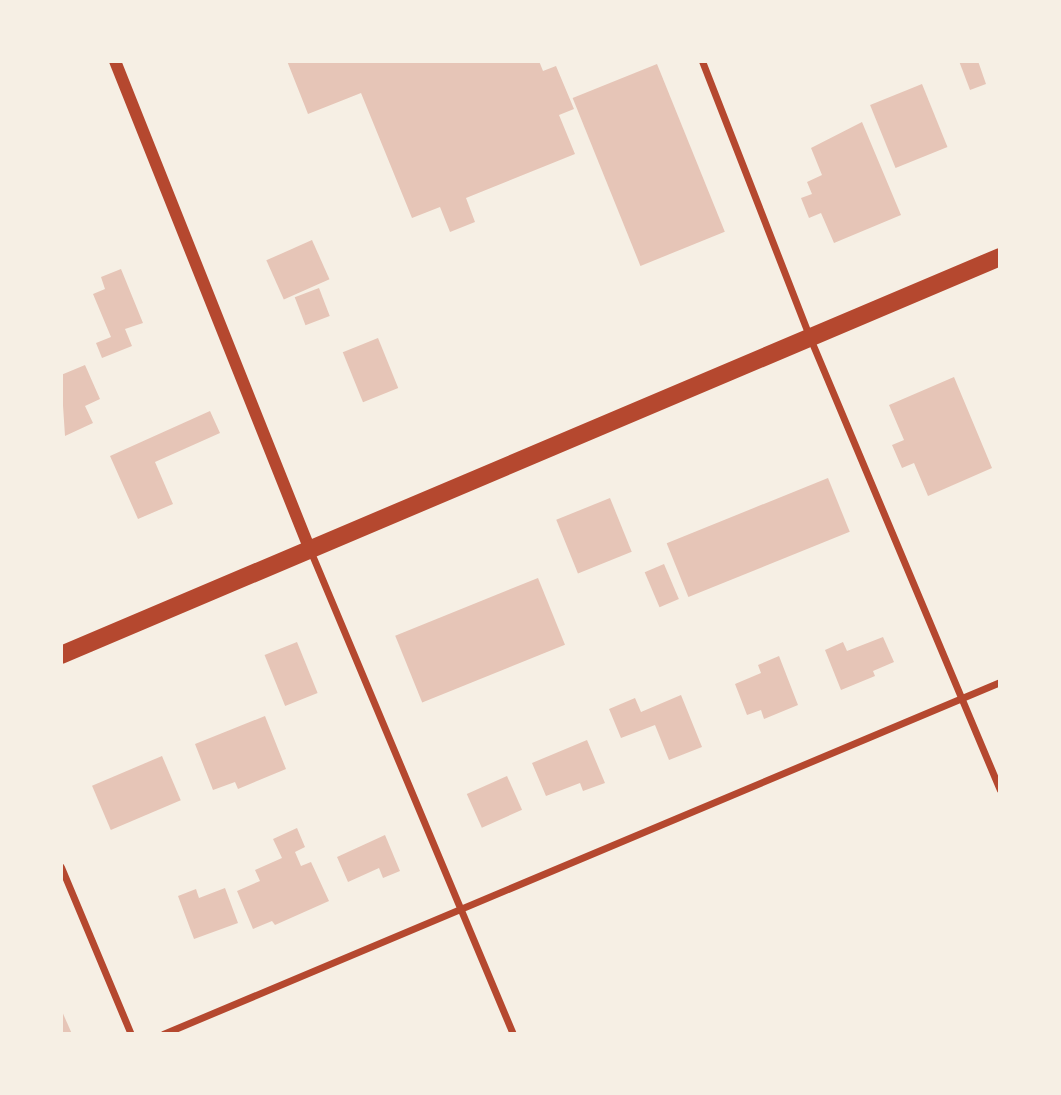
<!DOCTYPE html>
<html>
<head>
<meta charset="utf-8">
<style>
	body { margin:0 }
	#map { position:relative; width:1061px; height:1095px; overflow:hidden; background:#f6efe4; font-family:Helvetica,sans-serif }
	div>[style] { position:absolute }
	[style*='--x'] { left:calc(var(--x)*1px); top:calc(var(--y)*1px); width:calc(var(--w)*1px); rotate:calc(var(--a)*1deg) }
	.building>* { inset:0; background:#e6c5b7; transform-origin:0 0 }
	.minor>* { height:7px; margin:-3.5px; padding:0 3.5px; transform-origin:3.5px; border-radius:3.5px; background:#b5482f }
	.tertiary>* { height:12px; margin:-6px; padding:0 6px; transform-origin:6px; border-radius:6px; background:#b5482f }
	.primary>* { height:18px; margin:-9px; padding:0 9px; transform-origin:9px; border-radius:9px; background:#b5482f }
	span { translate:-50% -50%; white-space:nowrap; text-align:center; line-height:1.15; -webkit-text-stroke:5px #f6efe4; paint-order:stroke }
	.frame { position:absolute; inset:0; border:63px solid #f6efe4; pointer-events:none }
</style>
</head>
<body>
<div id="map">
	<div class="building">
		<div style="clip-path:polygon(287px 61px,539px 61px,543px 71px,556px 66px,574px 109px,559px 115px,575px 154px,466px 198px,475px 222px,450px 232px,440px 207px,412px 218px,361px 93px,308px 114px)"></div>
		<div style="clip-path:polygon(959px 61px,978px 61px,986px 84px,970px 90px)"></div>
		<div style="left:657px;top:64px;width:181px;height:91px;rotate:68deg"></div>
		<div style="left:922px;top:84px;width:68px;height:56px;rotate:68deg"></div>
		<div style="clip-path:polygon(862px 122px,901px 215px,834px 243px,821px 213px,809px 218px,801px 198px,812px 194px,807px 182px,822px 175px,811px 148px)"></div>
		<div style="left:312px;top:240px;width:43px;height:50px;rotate:66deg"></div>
		<div style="clip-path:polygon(121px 269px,143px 323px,125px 329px,132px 346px,102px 358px,96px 343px,111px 337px,93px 294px,105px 289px,101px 277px)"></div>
		<div style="left:319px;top:288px;width:30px;height:26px;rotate:69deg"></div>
		<div style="left:378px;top:338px;width:54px;height:38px;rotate:68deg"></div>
		<div style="clip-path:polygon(85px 365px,100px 399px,85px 406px,93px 423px,65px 436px,61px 375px)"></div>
		<div style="clip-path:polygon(954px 377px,992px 468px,928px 496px,914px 463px,902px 468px,892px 445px,904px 440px,889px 405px)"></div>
		<div style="clip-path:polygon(210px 411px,220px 433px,155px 462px,173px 504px,138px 519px,110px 456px)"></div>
		<div style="left:828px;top:478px;width:58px;height:174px;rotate:68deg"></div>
		<div style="left:610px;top:498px;width:58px;height:58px;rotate:68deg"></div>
		<div style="left:664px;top:564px;width:38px;height:21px;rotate:67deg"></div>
		<div style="left:538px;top:578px;width:72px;height:154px;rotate:68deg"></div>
		<div style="clip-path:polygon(883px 637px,894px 662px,873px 671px,875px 676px,841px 690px,825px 650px,843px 642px,847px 651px)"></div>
		<div style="left:297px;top:642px;width:55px;height:35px;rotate:68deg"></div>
		<div style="clip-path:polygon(779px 656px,798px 705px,764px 719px,761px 710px,747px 715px,735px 684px,761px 673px,758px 665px)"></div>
		<div style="clip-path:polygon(681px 695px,702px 747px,669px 760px,655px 725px,621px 738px,609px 709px,635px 698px,641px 712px)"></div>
		<div style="clip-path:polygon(265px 716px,286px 769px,238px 789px,235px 782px,213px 790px,195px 744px)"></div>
		<div style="clip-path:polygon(587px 740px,605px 783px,583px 791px,580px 783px,546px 796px,532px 763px)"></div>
		<div style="left:162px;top:756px;width:48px;height:76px;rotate:67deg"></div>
		<div style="left:507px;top:776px;width:37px;height:44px;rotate:66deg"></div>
		<div style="clip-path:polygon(297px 828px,305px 847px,295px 852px,301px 866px,311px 862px,329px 901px,275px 925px,272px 921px,253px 929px,237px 891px,260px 881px,255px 870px,282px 858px,273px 839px)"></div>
		<div style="clip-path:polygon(385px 835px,400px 871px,383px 878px,379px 868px,348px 882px,337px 857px)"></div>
		<div style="clip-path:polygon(225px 888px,238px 923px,194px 939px,178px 896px,196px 889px,199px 898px)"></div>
		<div style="clip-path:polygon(61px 1009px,72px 1034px,61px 1034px)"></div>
	</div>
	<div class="minor">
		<div style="--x:702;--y:61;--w:297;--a:68.7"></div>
		<div style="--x:810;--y:338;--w:490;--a:67.2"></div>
		<div style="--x:310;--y:550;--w:525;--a:67.25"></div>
		<div style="--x:61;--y:867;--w:181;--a:67.3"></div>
		<div style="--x:163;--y:1034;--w:908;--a:-22.81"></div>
	</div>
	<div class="tertiary">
		<div style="--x:115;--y:61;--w:526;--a:68.26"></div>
	</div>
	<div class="primary">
		<div style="--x:61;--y:655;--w:1020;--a:-22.97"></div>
	</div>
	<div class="frame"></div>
</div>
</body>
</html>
